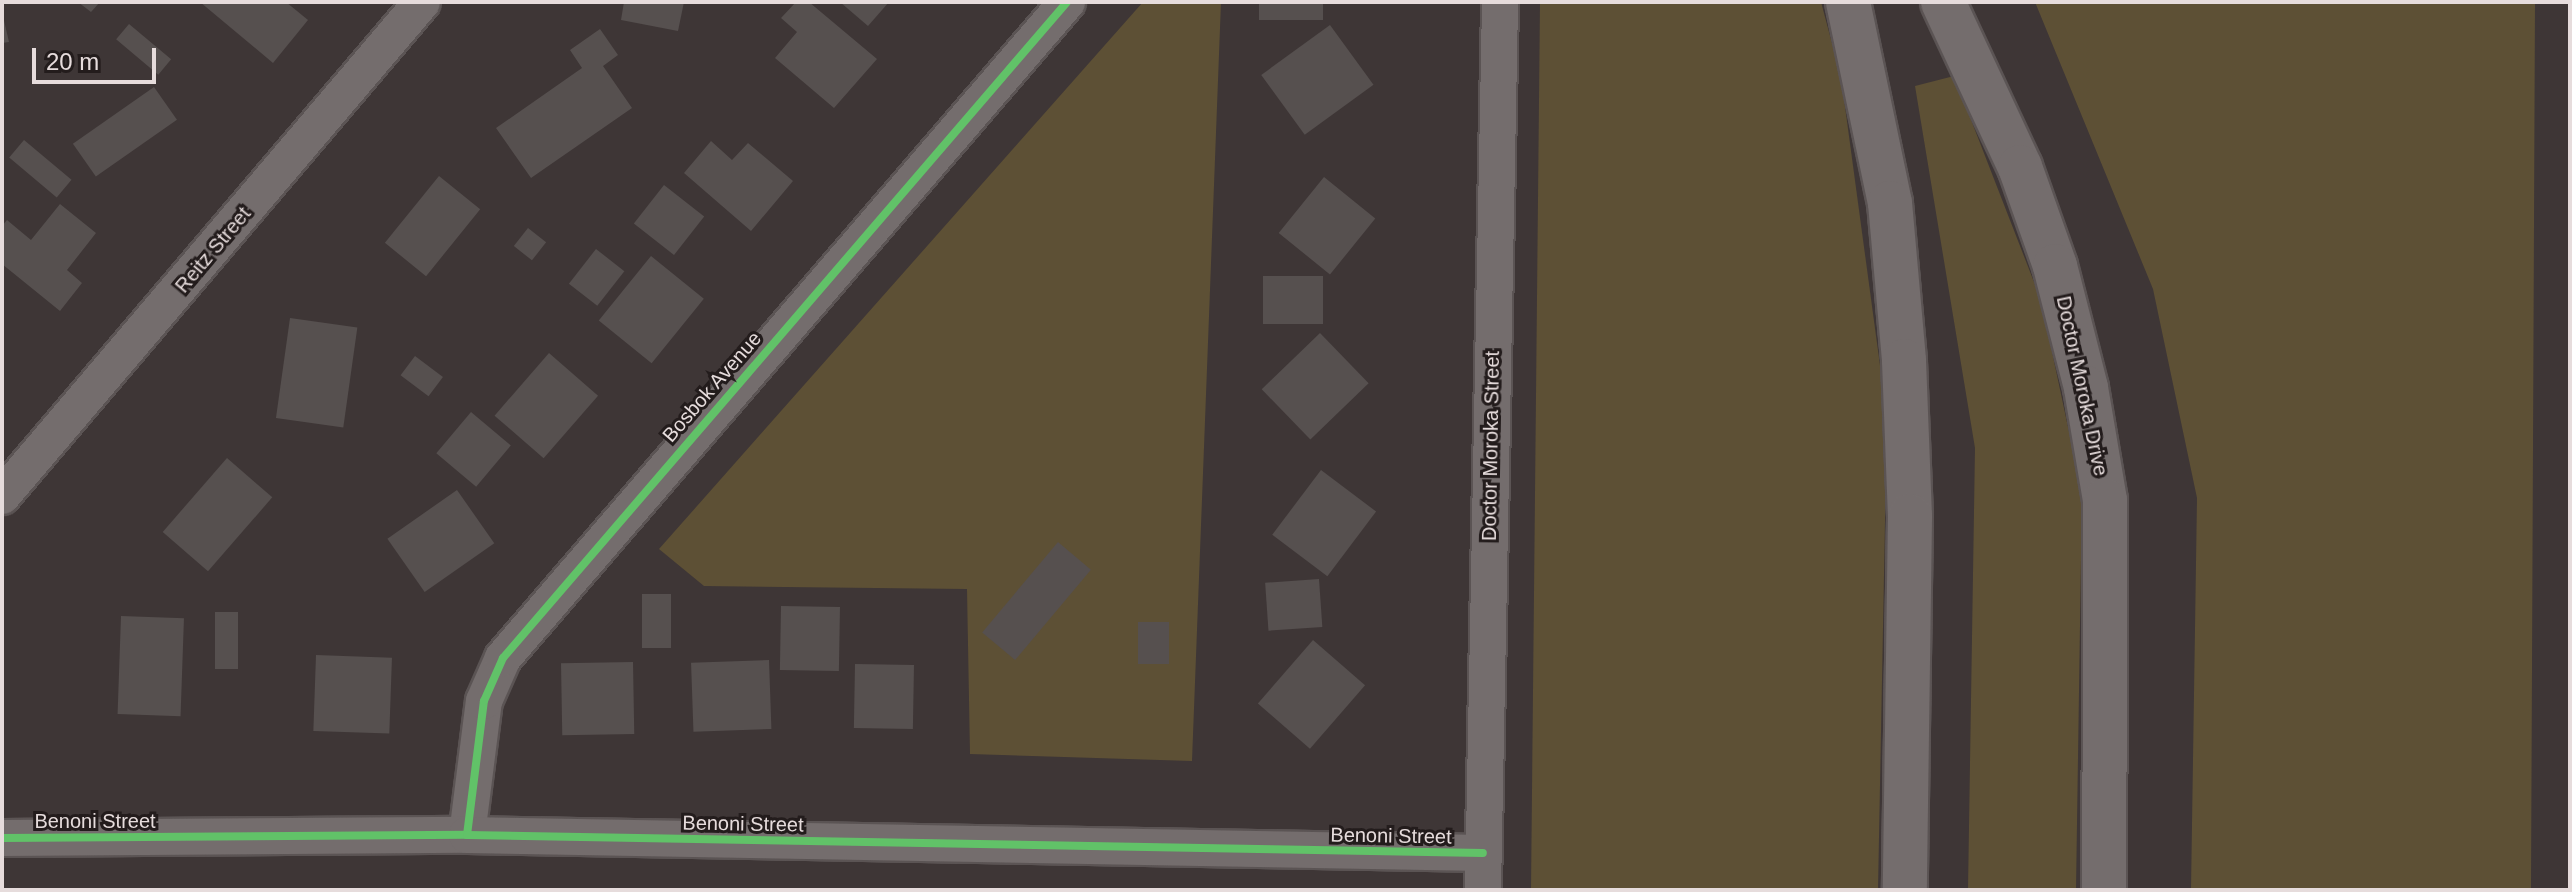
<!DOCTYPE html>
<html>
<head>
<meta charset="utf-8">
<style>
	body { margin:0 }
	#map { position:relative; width:2572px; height:892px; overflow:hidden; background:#3e3636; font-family:Helvetica,sans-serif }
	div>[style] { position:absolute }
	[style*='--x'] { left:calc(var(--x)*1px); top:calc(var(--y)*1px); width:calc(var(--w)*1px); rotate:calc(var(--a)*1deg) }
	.green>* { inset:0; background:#5d5035 }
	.building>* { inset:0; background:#56504f; transform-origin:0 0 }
	.roads { filter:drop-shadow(2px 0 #5b5454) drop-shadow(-2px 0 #5b5454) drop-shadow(0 2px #5b5454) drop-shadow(0 -2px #5b5454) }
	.street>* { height:36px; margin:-18px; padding:0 18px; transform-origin:18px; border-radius:18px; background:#746d6d }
	.secondary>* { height:44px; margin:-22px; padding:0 22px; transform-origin:22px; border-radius:22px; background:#746d6d }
	.cycleway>* { height:8px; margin:-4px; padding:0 4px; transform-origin:4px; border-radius:4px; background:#61c268 }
	span { translate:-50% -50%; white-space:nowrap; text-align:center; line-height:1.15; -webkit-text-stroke:6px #231c1c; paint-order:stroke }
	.street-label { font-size:20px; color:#e6dcdc }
	.frame { position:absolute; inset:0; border:4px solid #e6dcdc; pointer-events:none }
	.scale { position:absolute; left:32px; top:48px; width:124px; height:36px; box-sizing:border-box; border:4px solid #e6dcdc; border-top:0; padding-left:10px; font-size:24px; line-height:28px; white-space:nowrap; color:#e6dcdc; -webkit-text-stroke:6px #231c1c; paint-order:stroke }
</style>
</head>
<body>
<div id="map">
	<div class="green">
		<div style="clip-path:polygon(1143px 2px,1221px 2px,1192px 761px,970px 754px,967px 589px,704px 586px,659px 549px)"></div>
		<div style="clip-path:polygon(1540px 2px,1821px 2px,1841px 77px,1887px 417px,1878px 890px,1531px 890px)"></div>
		<div style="clip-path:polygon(2035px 2px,2535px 2px,2531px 890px,2191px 890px,2197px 498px,2153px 289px)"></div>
		<div style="clip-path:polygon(1954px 76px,2041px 300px,2082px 493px,2076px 890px,1968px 890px,1975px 448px,1915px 86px)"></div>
	</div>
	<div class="building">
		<div style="clip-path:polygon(78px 2px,100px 2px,91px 12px)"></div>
		<div style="clip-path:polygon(200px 2px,286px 2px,308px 20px,273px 63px)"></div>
		<div style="clip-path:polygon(624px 2px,684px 2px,678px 31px,621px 20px)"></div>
		<div style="clip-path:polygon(796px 2px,809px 2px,877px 59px,834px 108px,775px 58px,797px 32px,781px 18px)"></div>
		<div style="clip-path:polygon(840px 2px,889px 2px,868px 26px)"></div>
		<div style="left:1259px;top:2px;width:64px;height:18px"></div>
		<div style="clip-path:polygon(2px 12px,9px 42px,2px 43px)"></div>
		<div style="left:129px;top:24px;width:55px;height:20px;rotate:40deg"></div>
		<div style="left:1330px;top:25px;width:74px;height:85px;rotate:54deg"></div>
		<div style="clip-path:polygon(600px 29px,618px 55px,603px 66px,632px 108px,531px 178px,496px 128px,582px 68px,570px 50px)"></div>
		<div style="left:154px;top:87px;width:40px;height:99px;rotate:55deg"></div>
		<div style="left:24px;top:140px;width:62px;height:23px;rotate:40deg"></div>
		<div style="clip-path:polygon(711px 141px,732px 160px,748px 143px,793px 181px,751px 231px,684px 173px)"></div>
		<div style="left:439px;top:176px;width:53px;height:86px;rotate:39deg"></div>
		<div style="left:1324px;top:177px;width:66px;height:72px;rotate:39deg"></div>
		<div style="left:664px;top:185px;width:51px;height:49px;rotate:38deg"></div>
		<div style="clip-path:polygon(60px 204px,96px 233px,67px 270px,82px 283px,60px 311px,2px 264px,2px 226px,7px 220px,31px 240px)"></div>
		<div style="left:528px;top:228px;width:23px;height:23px;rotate:38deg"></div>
		<div style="left:596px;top:249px;width:36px;height:44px;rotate:38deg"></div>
		<div style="left:651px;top:256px;width:68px;height:83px;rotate:39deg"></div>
		<div style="left:1263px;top:276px;width:60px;height:48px"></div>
		<div style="left:290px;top:318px;width:68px;height:101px;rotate:8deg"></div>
		<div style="left:1320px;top:333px;width:70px;height:81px;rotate:46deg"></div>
		<div style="left:549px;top:353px;width:65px;height:83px;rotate:41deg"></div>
		<div style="left:415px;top:356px;width:35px;height:24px;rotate:37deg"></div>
		<div style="left:471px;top:412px;width:52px;height:54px;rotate:40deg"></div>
		<div style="left:227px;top:458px;width:60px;height:98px;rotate:41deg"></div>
		<div style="left:1321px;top:470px;width:69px;height:81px;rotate:37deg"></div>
		<div style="left:457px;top:490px;width:65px;height:85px;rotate:55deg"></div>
		<div style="left:1058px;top:542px;width:43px;height:118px;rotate:40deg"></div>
		<div style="left:1319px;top:579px;width:48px;height:54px;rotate:86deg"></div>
		<div style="left:642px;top:594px;width:29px;height:54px"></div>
		<div style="left:781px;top:606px;width:59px;height:64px;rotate:1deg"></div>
		<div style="left:215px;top:612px;width:23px;height:57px"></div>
		<div style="left:121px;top:616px;width:63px;height:98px;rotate:2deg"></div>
		<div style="left:1138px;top:622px;width:31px;height:42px"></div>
		<div style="left:1313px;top:640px;width:69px;height:84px;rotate:41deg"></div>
		<div style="left:316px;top:655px;width:76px;height:76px;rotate:2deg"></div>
		<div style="left:769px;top:660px;width:69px;height:78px;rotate:88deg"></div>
		<div style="left:633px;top:662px;width:72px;height:72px;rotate:89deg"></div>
		<div style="left:855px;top:664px;width:59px;height:64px;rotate:1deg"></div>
	</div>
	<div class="roads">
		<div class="street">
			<div style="--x:2;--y:496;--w:648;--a:-49.63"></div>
			<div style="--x:467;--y:835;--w:135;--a:-82.8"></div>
			<div style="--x:484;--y:701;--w:47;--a:-66.2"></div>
			<div style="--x:503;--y:658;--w:865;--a:-49.31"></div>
			<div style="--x:2;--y:838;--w:465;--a:-0.4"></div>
			<div style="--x:467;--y:835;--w:1016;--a:1.01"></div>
			<div style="--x:1483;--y:890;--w:888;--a:-88.9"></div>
		</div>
		<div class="secondary">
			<div style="--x:1848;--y:2;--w:205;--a:78.2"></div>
			<div style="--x:1890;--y:203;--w:159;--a:84.9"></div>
			<div style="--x:1904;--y:361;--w:155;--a:87.8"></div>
			<div style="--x:1910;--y:516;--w:374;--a:90.8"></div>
			<div style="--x:1943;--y:2;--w:182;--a:65"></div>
			<div style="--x:2020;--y:167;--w:105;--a:70.5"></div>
			<div style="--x:2055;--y:266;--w:126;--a:75.7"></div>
			<div style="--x:2086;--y:388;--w:114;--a:80.4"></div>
			<div style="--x:2105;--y:500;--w:390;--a:90.1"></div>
		</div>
	</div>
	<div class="cycleway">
		<div style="--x:467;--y:835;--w:135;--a:-82.8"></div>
		<div style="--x:484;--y:701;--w:47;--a:-66.2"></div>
		<div style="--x:503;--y:658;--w:865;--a:-49.31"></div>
		<div style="--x:2;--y:838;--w:465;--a:-0.4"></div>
		<div style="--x:467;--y:835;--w:1016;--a:1.01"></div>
	</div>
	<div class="street-label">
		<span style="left:213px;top:250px;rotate:-50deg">Reitz Street</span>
		<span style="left:2082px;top:386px;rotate:78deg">Doctor Moroka Drive</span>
		<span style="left:712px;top:387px;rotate:-49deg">Bosbok Avenue</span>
		<span style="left:1491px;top:446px;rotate:-89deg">Doctor Moroka Street</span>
		<span style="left:95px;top:821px">Benoni Street</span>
		<span style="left:743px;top:824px;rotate:1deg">Benoni Street</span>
		<span style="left:1391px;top:836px;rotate:1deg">Benoni Street</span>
	</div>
	<div class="frame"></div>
	<div class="scale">20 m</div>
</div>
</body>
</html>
